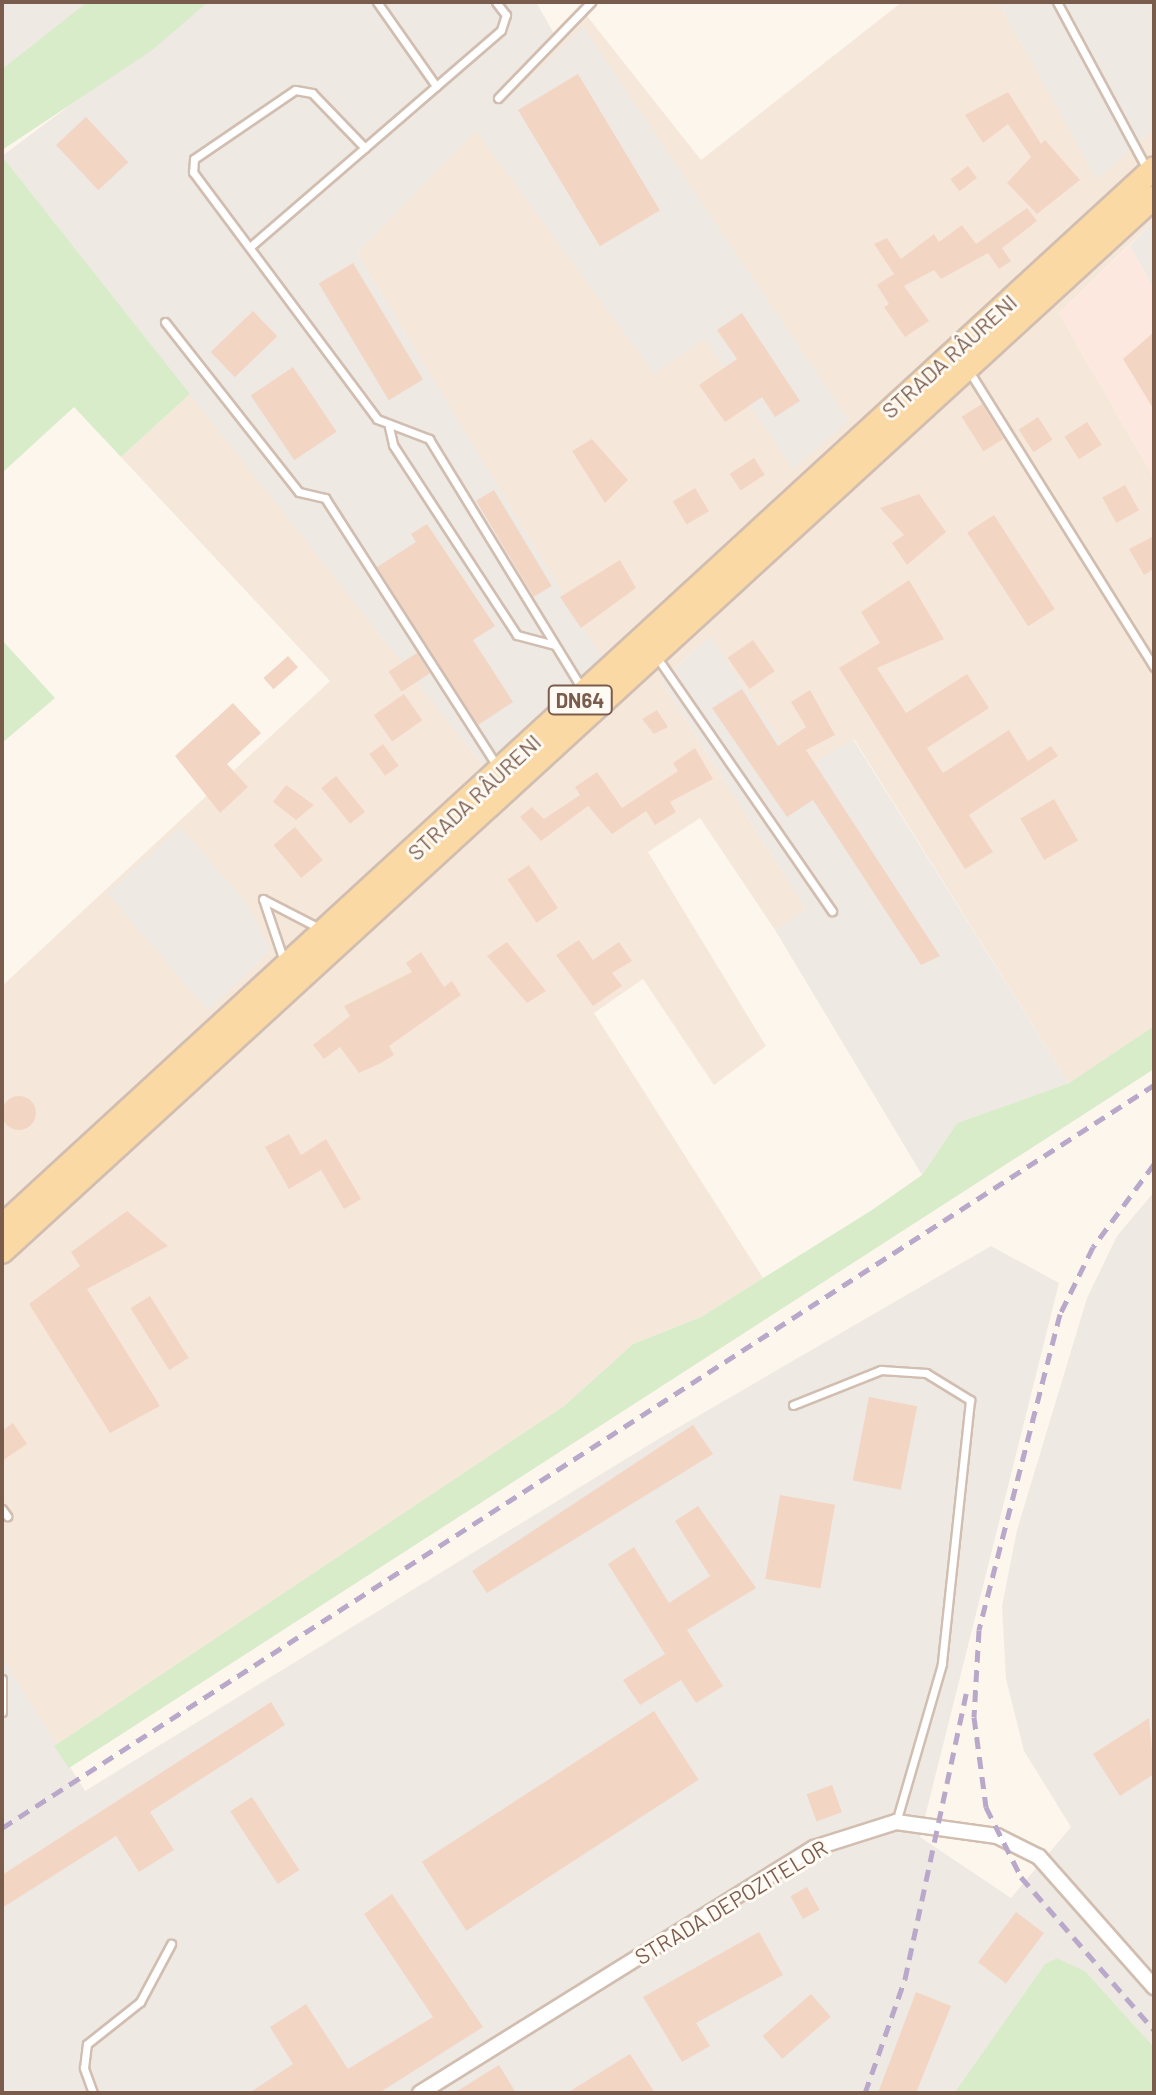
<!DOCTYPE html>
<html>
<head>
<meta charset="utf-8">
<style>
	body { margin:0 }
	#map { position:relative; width:1156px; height:2095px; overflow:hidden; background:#fdf6ec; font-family:Barlow,sans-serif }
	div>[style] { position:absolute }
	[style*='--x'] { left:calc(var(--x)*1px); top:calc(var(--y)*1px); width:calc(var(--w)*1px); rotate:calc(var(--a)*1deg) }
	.residential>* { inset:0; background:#f5e8da }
	.commercial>* { inset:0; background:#fde8e0 }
	.industrial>* { inset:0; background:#efe9e4 }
	.green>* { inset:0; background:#d8ecc9 }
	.building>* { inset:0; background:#f3d5c3; transform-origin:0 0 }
	.round { border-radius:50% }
	.roads { filter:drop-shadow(2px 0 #d1beb0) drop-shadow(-2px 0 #d1beb0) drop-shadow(0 2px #d1beb0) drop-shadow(0 -2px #d1beb0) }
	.service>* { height:7px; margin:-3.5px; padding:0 3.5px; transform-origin:3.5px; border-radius:3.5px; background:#fff }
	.minor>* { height:14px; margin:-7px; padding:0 7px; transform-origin:7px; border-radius:7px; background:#fff }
	.primary>* { height:22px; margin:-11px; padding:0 11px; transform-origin:11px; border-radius:11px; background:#fbd9a5 }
	.rail>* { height:5px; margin-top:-2.5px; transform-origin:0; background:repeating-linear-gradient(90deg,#b9a8c9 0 12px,transparent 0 20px) }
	span { translate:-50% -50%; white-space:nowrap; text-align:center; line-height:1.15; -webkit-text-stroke:6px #fffaf3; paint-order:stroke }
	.shield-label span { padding:2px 6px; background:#fffaf3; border:2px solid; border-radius:6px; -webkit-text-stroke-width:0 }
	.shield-label { font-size:20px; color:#7a5c4d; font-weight:700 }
	.street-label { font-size:22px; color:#7a5c4d }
	.frame { position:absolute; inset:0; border:4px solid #7a5c4d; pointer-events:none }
</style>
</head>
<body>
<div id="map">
	<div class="residential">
		<div style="clip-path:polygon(902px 2px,998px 2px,1097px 179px,1154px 129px,1154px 221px,1059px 313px,1154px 478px,1154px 1026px,1069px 1083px,854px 739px,801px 772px,710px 636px,661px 681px,806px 909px,775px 930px,700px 818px,648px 852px,766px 1046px,714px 1085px,643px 979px,594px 1013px,763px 1278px,701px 1317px,633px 1344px,564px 1406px,54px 1746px,2px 1657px,2px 986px,330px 681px,121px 457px,190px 394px,488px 772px,606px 666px,357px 253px,587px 16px,701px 160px)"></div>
	</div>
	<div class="commercial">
		<div style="clip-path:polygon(1130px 245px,1154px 290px,1154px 478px,1059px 313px)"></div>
	</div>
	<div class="industrial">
		<div style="clip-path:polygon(2px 2px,87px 2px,2px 69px)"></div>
		<div style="clip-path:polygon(208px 2px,536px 2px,560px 44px,513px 95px,583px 26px,849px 421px,793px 469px,704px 339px,654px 374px,476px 131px,357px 253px,606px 665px,488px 772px,2px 156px)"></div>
		<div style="clip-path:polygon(998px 2px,1154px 2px,1154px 129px,1097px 180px)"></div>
		<div style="clip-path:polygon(1154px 221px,1154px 290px,1130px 245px)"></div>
		<div style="clip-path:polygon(710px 636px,801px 771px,853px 739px,1069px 1083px,957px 1123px,922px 1175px,775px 930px,806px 909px,661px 681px)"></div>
		<div style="clip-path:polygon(180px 827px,246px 902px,271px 950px,208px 1011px,107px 893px)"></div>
		<div style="clip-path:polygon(1154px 1192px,1154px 2047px,1085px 1971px,1057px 1958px,1045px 1964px,954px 2093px,2px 2093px,2px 1657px,85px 1791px,660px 1438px,991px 1246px,1059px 1283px,920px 1837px,1011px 1898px,1071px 1827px,1024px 1751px,1006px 1679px,1002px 1606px,1017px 1530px,1087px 1298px,1117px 1236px)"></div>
	</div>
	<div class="green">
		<div style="clip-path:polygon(87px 2px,208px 2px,151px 51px,2px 150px,2px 69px)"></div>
		<div style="clip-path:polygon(2px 156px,190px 394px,121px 457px,74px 407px,2px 473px)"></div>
		<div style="clip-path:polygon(2px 640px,55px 698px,2px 743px)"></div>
		<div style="clip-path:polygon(1154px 1026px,1154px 1069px,69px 1768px,54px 1746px,564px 1406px,633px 1344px,701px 1317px,872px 1210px,922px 1175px,957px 1123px,1069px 1083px)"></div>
		<div style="clip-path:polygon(1057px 1958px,1085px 1971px,1154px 2047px,1154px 2093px,954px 2093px,1045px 1964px)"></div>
	</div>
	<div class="building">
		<div style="left:578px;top:74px;width:159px;height:70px;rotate:59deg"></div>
		<div style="clip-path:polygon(1008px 92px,1041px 144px,1045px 140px,1080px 180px,1037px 214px,1007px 183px,1031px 157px,1008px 124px,983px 143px,965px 115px)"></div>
		<div style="left:86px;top:117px;width:62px;height:41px;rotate:47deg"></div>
		<div style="left:968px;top:166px;width:15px;height:22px;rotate:53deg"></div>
		<div style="clip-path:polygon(1027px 208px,1037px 221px,1002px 248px,1011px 261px,999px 269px,988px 253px,941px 279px,934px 270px,904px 286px,929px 321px,905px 337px,884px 307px,889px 304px,877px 285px,894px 274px,874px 244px,887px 238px,901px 259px,934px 234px,939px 242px,962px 225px,976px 244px)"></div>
		<div style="left:353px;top:263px;width:136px;height:40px;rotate:59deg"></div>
		<div style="left:253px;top:311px;width:35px;height:59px;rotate:46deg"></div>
		<div style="clip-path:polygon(742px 313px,800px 401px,775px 417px,762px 397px,725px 422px,699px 385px,737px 359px,717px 330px)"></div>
		<div style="clip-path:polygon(1154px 332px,1154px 410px,1123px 359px)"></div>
		<div style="left:293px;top:367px;width:78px;height:51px;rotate:56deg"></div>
		<div style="left:982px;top:404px;width:41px;height:24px;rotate:58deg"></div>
		<div style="left:1038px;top:417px;width:27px;height:23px;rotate:57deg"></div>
		<div style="left:1087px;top:422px;width:27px;height:27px;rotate:57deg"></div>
		<div style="clip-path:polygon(592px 439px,628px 480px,605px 503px,572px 451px)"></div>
		<div style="left:754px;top:458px;width:20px;height:29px;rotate:57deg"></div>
		<div style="left:1125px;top:485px;width:29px;height:26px;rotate:61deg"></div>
		<div style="left:695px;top:488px;width:27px;height:26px;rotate:59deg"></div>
		<div style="left:494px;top:490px;width:112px;height:21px;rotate:59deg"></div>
		<div style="clip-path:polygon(919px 494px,946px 532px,907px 565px,892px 543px,904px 535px,880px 508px)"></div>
		<div style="left:994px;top:515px;width:112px;height:32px;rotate:57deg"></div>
		<div style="clip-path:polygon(427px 524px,495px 626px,473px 640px,513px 702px,478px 725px,377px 567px,416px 542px,411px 534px)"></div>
		<div style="clip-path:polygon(1154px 536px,1154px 569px,1144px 575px,1129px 549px)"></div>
		<div style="clip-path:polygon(620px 560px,636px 588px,581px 628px,560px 597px)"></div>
		<div style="clip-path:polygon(909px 580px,944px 639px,877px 668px,906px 713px,967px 674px,989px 708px,927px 748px,943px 773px,1009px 730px,1028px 761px,1051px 746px,1058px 756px,969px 815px,993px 852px,965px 869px,839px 668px,880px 643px,861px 612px)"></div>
		<div style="left:753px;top:640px;width:38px;height:31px;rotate:55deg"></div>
		<div style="left:417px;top:653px;width:24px;height:34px;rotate:57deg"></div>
		<div style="left:288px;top:656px;width:15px;height:33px;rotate:48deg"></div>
		<div style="clip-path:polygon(742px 689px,778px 746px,806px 727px,791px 702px,810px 690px,835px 735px,806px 750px,940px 956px,921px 965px,813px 800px,787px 817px,712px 708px)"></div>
		<div style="left:404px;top:694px;width:32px;height:37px;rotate:55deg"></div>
		<div style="clip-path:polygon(233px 703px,261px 733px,227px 764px,248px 787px,220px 813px,175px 756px)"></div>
		<div style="clip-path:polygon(657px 710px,668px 727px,654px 734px,642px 719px)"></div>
		<div style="left:383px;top:744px;width:27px;height:17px;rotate:54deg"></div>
		<div style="clip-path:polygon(695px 748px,713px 779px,670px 802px,676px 812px,655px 825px,646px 811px,612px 834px,588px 806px,541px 841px,520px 817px,532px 807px,544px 819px,580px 795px,575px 787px,597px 772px,622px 808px,678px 771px,673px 763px)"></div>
		<div style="left:336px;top:776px;width:46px;height:19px;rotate:51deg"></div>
		<div style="clip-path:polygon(286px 785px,314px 805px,296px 820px,273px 802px)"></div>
		<div style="left:1054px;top:799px;width:48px;height:39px;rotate:60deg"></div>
		<div style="left:295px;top:827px;width:43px;height:28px;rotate:50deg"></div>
		<div style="left:529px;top:865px;width:52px;height:26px;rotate:56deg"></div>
		<div style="clip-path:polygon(579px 940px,593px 960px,619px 942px,632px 961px,612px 973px,622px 986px,593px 1006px,556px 955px)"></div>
		<div style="clip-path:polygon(507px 942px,546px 991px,527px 1003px,487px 956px)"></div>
		<div style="clip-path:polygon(421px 952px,444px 987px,452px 981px,461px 995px,389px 1046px,394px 1055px,379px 1064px,359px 1073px,340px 1047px,324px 1059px,313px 1045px,350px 1016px,344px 1006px,412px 972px,406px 963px)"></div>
		<div class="round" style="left:2px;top:1096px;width:34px;height:34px"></div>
		<div style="clip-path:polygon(289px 1134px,301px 1155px,326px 1139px,361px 1199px,344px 1209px,321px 1170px,289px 1189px,265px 1147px)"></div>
		<div style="clip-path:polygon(127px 1211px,168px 1246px,87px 1289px,160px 1406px,110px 1433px,29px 1304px,80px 1266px,71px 1252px)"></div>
		<div style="left:150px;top:1296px;width:73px;height:23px;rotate:58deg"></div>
		<div style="left:869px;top:1397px;width:49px;height:85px;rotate:11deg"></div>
		<div style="clip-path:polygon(13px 1423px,27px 1444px,2px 1461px,2px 1431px)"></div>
		<div style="clip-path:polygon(693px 1425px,713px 1454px,487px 1593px,472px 1571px)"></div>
		<div style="left:780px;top:1495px;width:56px;height:85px;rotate:10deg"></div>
		<div style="clip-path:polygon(698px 1506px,756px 1588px,687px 1630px,723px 1686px,696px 1703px,681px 1680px,640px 1705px,623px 1680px,665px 1654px,608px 1564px,634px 1547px,669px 1603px,710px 1576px,675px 1521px)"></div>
		<div style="clip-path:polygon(271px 1702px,285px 1725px,150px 1812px,174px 1850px,139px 1872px,116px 1836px,2px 1908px,2px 1875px)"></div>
		<div style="left:654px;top:1711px;width:82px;height:277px;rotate:57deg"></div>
		<div style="clip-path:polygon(1149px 1718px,1154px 1774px,1120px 1796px,1093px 1754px)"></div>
		<div style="left:832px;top:1785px;width:29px;height:27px;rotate:70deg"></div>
		<div style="left:252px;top:1797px;width:87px;height:26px;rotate:57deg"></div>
		<div style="left:807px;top:1887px;width:26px;height:19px;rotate:61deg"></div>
		<div style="clip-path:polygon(392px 1894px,483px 2027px,379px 2093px,249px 2093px,293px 2064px,270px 2027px,306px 2004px,348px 2069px,433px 2017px,364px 1914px)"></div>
		<div style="left:1016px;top:1912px;width:35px;height:63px;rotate:37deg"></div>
		<div style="clip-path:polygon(759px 1932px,783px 1975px,696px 2023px,710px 2046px,682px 2062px,643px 1997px)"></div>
		<div style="clip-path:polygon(916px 1992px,951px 2006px,916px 2093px,878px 2093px)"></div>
		<div style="left:811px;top:1994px;width:30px;height:64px;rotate:49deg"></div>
		<div style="clip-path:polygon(630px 2054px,655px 2093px,567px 2093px)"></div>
		<div style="clip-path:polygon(499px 2065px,516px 2093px,454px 2093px)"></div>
	</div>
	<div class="roads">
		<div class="service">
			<div style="--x:377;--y:2;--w:103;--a:54.9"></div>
			<div style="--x:1057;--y:2;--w:192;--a:61.7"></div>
			<div style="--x:498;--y:98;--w:134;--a:-45.9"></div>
			<div style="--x:365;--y:148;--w:76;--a:-133.9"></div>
			<div style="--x:312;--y:93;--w:17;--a:-170"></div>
			<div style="--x:295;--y:90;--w:122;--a:145.7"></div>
			<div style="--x:194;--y:159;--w:13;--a:94"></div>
			<div style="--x:193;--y:172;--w:308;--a:53.3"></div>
			<div style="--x:377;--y:419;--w:56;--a:21"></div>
			<div style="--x:429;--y:439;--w:294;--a:58.5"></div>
			<div style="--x:251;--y:246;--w:330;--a:-40.8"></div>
			<div style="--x:501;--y:30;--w:16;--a:-72"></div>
			<div style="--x:506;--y:15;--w:16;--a:-128"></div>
			<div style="--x:165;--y:322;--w:216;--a:51.8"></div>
			<div style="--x:299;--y:492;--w:27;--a:13"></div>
			<div style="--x:325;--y:498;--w:320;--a:57.3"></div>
			<div style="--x:969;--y:371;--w:349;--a:58"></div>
			<div style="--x:389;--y:427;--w:18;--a:77"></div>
			<div style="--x:393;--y:445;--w:227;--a:56.9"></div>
			<div style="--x:517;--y:635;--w:38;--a:15"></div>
			<div style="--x:656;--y:656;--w:310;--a:55.4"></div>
			<div style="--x:263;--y:899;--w:65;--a:71.3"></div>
			<div style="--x:263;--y:899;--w:65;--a:27.3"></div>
			<div style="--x:793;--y:1405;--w:95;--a:-21.7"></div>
			<div style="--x:881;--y:1370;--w:45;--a:3.8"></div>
			<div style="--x:926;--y:1373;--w:52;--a:31.5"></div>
			<div style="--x:970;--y:1400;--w:265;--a:96.1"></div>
			<div style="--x:942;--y:1664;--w:165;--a:106.2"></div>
			<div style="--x:2;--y:1509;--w:9;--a:54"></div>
			<div style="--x:2;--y:1679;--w:33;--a:90"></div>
			<div style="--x:93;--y:2093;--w:27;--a:-110"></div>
			<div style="--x:84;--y:2068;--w:24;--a:-83"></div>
			<div style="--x:87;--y:2044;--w:68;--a:-38.4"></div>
			<div style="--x:140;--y:2002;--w:66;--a:-61.9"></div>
		</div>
		<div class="minor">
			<div style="--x:420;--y:2093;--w:464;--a:-31.9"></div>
			<div style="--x:814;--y:1848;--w:86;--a:-17.6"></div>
			<div style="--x:896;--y:1822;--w:102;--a:7.9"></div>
			<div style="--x:997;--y:1836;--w:47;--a:26.6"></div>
			<div style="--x:1039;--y:1857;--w:174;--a:48.5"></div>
		</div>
		<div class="primary">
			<div style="--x:2;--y:1226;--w:1564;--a:-42.56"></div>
			<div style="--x:2;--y:1252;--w:1562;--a:-42.48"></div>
		</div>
	</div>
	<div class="rail">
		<div style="--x:1154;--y:1164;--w:103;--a:126.3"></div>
		<div style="--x:1093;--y:1247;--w:75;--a:116.2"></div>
		<div style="--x:1060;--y:1314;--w:326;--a:104.4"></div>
		<div style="--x:979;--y:1630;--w:87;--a:93.3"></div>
		<div style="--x:974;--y:1717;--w:91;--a:82.4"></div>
		<div style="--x:986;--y:1807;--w:78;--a:63.4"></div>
		<div style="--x:1021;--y:1877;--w:203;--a:49"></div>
		<div style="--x:2;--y:1828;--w:1371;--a:-32.82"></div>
		<div style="--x:865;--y:2093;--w:121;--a:-70.7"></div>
		<div style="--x:905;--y:1979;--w:297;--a:-77.9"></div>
	</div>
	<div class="shield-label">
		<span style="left:580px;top:700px">DN64</span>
	</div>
	<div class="street-label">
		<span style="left:949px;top:356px;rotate:-42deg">STRADA RÂURENI</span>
		<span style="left:474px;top:797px;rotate:-43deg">STRADA RÂURENI</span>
		<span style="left:731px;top:1902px;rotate:-31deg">STRADA DEPOZITELOR</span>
	</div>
	<div class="frame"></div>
</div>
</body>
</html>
